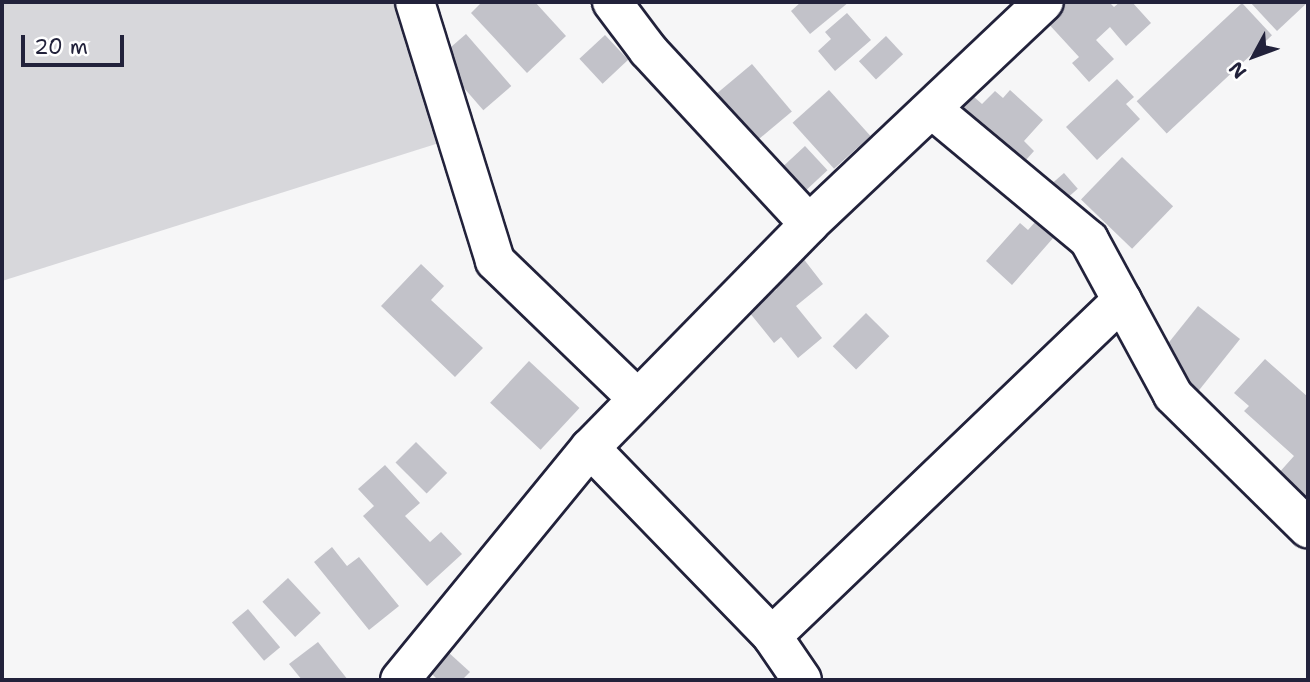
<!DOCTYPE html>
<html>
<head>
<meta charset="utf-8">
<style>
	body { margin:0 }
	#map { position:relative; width:1310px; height:682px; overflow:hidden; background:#f6f6f7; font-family:"Shantell Sans",sans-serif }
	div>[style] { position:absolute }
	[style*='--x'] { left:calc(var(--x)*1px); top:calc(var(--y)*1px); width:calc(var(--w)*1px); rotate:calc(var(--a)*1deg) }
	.green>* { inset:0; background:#d7d7db }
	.building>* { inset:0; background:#c2c2c9; transform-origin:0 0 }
	.roads { filter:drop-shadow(2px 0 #22223b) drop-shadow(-2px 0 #22223b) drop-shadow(0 2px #22223b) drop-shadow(0 -2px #22223b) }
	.minor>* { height:38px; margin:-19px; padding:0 19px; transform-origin:19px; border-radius:19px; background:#fff }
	span { translate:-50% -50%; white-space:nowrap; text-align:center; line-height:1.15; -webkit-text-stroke:6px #fff; paint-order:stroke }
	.frame { position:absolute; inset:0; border:4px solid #22223b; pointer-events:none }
	.north { position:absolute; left:1219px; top:21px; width:70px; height:70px; -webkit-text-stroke:5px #fff; paint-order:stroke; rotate:229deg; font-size:19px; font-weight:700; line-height:28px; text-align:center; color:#22223b }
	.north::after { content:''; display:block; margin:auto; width:24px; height:32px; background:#22223b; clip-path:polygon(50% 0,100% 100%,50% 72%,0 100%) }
	.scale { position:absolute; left:21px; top:35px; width:103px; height:32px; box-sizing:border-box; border:4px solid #22223b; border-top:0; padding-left:9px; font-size:21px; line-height:24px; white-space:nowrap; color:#22223b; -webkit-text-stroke:5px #fff; paint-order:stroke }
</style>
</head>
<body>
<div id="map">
	<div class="green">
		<div style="clip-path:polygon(2px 2px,394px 2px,439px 143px,2px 281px)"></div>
	</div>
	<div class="building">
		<div style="clip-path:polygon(482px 2px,535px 2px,566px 36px,527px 73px,471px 13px)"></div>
		<div style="clip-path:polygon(801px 2px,849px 2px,810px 34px,791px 11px)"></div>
		<div style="clip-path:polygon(1064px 2px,1109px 2px,1114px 7px,1120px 2px,1132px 2px,1151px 23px,1126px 46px,1110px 27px,1096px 40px,1114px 59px,1089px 82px,1072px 63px,1079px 57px,1045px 20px)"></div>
		<div style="clip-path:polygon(1250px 2px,1308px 2px,1277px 31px)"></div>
		<div style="left:1242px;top:3px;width:44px;height:144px;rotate:47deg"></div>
		<div style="clip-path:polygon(847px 13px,871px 40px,835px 71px,818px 51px,831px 39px,825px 32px)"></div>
		<div style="left:466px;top:34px;width:69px;height:37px;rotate:49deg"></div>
		<div style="left:605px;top:35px;width:34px;height:35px;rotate:47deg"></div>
		<div style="left:886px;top:36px;width:25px;height:37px;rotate:47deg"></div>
		<div style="left:752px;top:64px;width:62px;height:55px;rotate:50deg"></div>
		<div style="clip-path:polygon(1117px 79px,1134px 97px,1126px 104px,1140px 119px,1097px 160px,1066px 127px)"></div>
		<div style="left:829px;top:90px;width:62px;height:49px;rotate:48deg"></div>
		<div style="clip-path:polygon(1010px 90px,1043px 120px,1024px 141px,1034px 151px,1017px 170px,956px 114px,973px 96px,982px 104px,995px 91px,1003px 98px)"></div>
		<div style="left:805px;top:146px;width:33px;height:36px;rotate:47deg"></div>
		<div style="left:1122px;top:157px;width:71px;height:59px;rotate:44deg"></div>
		<div style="left:1064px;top:173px;width:21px;height:25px;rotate:49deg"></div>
		<div style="clip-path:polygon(1036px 221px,1054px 237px,1012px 285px,986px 261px,1020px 223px,1028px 230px)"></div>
		<div style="clip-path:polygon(799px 253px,823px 284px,796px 306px,822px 338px,798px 358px,781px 337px,774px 343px,749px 312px,777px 289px,768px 278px)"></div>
		<div style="clip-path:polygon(421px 264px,444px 286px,431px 300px,483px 348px,455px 377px,381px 306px)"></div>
		<div style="clip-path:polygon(1198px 306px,1240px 339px,1196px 394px,1162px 351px)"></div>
		<div style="left:866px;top:313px;width:33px;height:47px;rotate:45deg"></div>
		<div style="clip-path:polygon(1265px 359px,1308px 397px,1308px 497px,1306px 500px,1277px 475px,1294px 456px,1244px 411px,1249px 406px,1234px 393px)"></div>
		<div style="left:529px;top:361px;width:69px;height:57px;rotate:43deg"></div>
		<div style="left:416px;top:442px;width:44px;height:29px;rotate:45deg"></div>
		<div style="clip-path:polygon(385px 465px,420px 503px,405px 516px,430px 542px,441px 532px,462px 554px,427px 586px,363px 516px,374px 506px,358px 489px)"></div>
		<div style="clip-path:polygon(332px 547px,347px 566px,359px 557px,399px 606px,369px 630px,314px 562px)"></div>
		<div style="left:288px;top:578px;width:48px;height:35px;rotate:47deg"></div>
		<div style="left:248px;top:609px;width:50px;height:21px;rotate:50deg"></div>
		<div style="clip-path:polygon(318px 642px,348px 680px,302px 680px,289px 664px)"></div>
		<div style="clip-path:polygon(448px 652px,470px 672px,462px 680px,438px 680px,430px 672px)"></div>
	</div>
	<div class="roads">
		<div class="minor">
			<div style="--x:415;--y:2;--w:271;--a:72.8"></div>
			<div style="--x:495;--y:261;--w:197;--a:44"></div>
			<div style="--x:612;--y:2;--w:60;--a:53.1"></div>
			<div style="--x:648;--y:50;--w:237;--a:47.2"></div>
			<div style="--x:932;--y:109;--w:204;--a:39.8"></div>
			<div style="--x:1089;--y:240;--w:176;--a:61.5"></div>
			<div style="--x:1173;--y:395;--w:190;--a:44.6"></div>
			<div style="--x:590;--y:448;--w:262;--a:45.9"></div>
			<div style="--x:772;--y:636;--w:53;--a:55.7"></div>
			<div style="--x:772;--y:636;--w:485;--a:-43.8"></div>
			<div style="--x:400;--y:680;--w:300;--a:-50.7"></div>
			<div style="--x:590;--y:448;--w:313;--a:-45.6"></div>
			<div style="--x:809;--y:224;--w:323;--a:-43.4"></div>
		</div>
	</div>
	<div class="frame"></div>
	<div class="north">N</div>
	<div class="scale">20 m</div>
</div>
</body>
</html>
